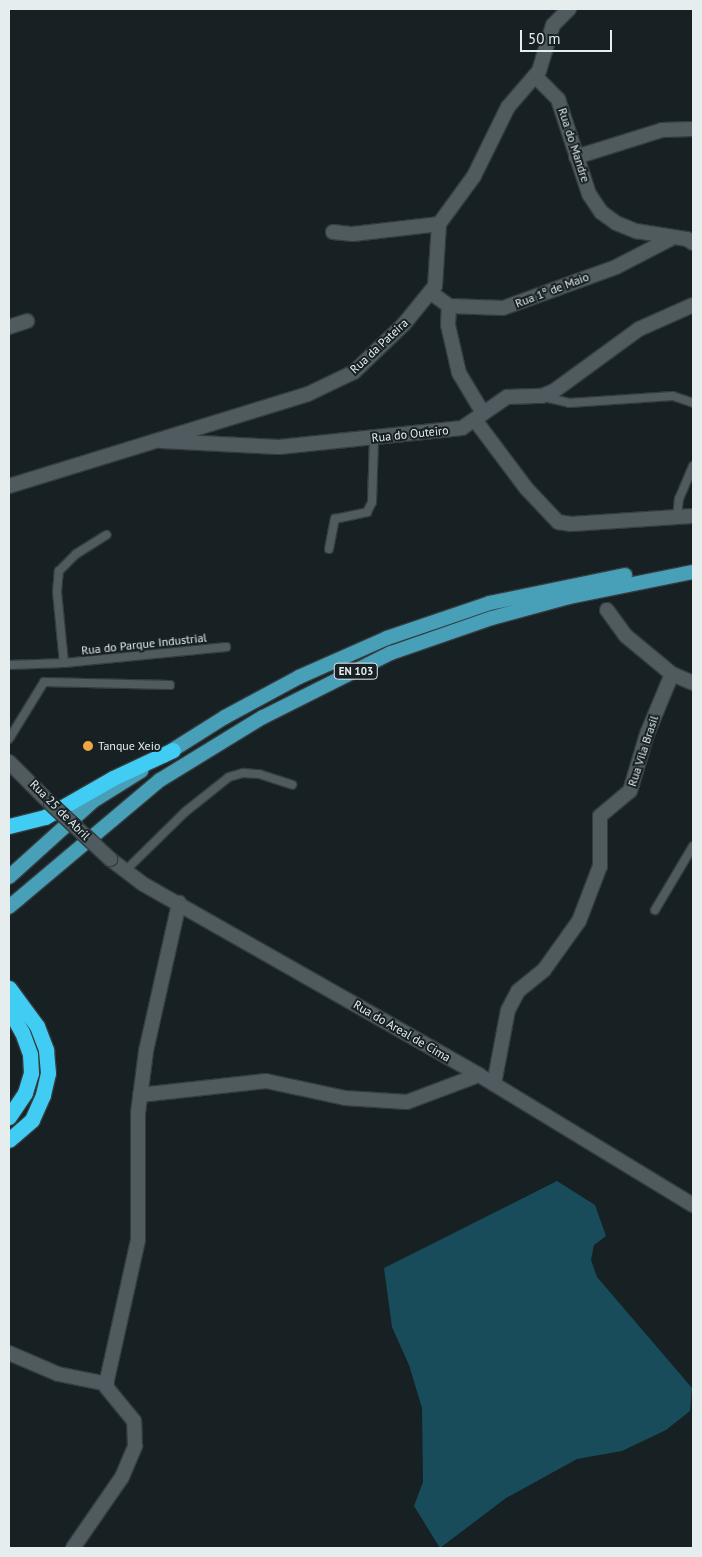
<!DOCTYPE html>
<html>
<head>
<meta charset="utf-8">
<style>
	body { margin:0 }
	#map { position:relative; width:702px; height:1557px; overflow:hidden; background:#172124; font-family:"PT Sans",sans-serif }
	div>[style] { position:absolute }
	[style*='--x'] { left:calc(var(--x)*1px); top:calc(var(--y)*1px); width:calc(var(--w)*1px); rotate:calc(var(--a)*1deg) }
	.green>* { inset:0; background:#184c5a }
	.roads { filter:drop-shadow(1px 0 #353c3f) drop-shadow(-1px 0 #353c3f) drop-shadow(0 1px #353c3f) drop-shadow(0 -1px #353c3f) }
	.service>* { height:8px; margin:-4px; padding:0 4px; transform-origin:4px; border-radius:4px; background:#4f5b5f }
	.minor>* { height:14px; margin:-7px; padding:0 7px; transform-origin:7px; border-radius:7px; background:#4f5b5f }
	.secondary>* { height:14px; margin:-7px; padding:0 7px; transform-origin:7px; border-radius:7px; background:#4f5b5f }
	.primary>* { height:14px; margin:-7px; padding:0 7px; transform-origin:7px; border-radius:7px; background:#479fb8 }
	.motorway>* { height:15px; margin:-7.5px; padding:0 7.5px; transform-origin:7.5px; border-radius:7.5px; background:#41cdf3 }
	.bridges { filter:drop-shadow(1px 0 #353c3f) drop-shadow(-1px 0 #353c3f) drop-shadow(0 1px #353c3f) drop-shadow(0 -1px #353c3f) }
	.secondary-bridge>* { height:14px; margin:-7px; padding:0 7px; transform-origin:7px; border-radius:7px; background:#4f5b5f }
	.dots>* { width:14px; height:14px; translate:-50% -50%; box-sizing:border-box; border:2px solid #172124; border-radius:50% }
	span { translate:-50% -50%; white-space:nowrap; text-align:center; line-height:1.15; -webkit-text-stroke:4px #172124; paint-order:stroke }
	.shield-label span { padding:1px 4px; background:#172124; border:1px solid; border-radius:4px; -webkit-text-stroke-width:0 }
	.shield-label { font-size:11px; color:#e6edef; font-weight:700 }
	.street-label { font-size:12px; color:#e6edef }
	.poi-label { font-size:12px; color:#e6edef }
	.left { translate:0 -50%; text-align:left }
	.frame { position:absolute; inset:0; border:10px solid #e6edef; pointer-events:none }
	.scale { position:absolute; left:520px; top:30px; width:92px; height:22px; box-sizing:border-box; border:2px solid #e6edef; border-top:0; padding-left:6px; font-size:15px; line-height:18px; white-space:nowrap; color:#e6edef; -webkit-text-stroke:4px #172124; paint-order:stroke }
</style>
</head>
<body>
<div id="map">
	<div class="green">
		<div style="clip-path:polygon(557px 1181px,595px 1205px,606px 1236px,594px 1245px,591px 1260px,597px 1277px,692px 1388px,690px 1411px,666px 1430px,622px 1451px,577px 1459px,506px 1498px,440px 1548px,414px 1506px,423px 1482px,422px 1408px,409px 1365px,392px 1327px,384px 1268px)"></div>
	</div>
	<div class="roads">
		<div class="service">
			<div style="--x:544;--y:397;--w:26;--a:13"></div>
			<div style="--x:569;--y:403;--w:104;--a:-3.9"></div>
			<div style="--x:673;--y:396;--w:21;--a:19"></div>
			<div style="--x:677;--y:517;--w:18;--a:-84"></div>
			<div style="--x:679;--y:499;--w:36;--a:-67"></div>
			<div style="--x:329;--y:549;--w:31;--a:-79"></div>
			<div style="--x:335;--y:519;--w:33;--a:-12"></div>
			<div style="--x:367;--y:512;--w:11;--a:-63"></div>
			<div style="--x:372;--y:502;--w:64;--a:-88.2"></div>
			<div style="--x:64;--y:663;--w:71;--a:-95.6"></div>
			<div style="--x:57;--y:592;--w:21;--a:-85"></div>
			<div style="--x:59;--y:571;--w:24;--a:-45"></div>
			<div style="--x:76;--y:554;--w:36;--a:-32"></div>
			<div style="--x:9;--y:665;--w:55;--a:-2.1"></div>
			<div style="--x:64;--y:663;--w:163;--a:-5.6"></div>
			<div style="--x:9;--y:739;--w:67;--a:-58.4"></div>
			<div style="--x:44;--y:682;--w:126;--a:1.4"></div>
			<div style="--x:125;--y:871;--w:84;--a:-44.5"></div>
			<div style="--x:185;--y:812;--w:56;--a:-38.5"></div>
			<div style="--x:229;--y:777;--w:15;--a:-16"></div>
			<div style="--x:243;--y:773;--w:16;--a:4"></div>
			<div style="--x:259;--y:774;--w:35;--a:18"></div>
			<div style="--x:655;--y:910;--w:74;--a:-59.3"></div>
		</div>
		<div class="minor">
			<div style="--x:535;--y:76;--w:33;--a:45"></div>
			<div style="--x:558;--y:99;--w:100;--a:71.9"></div>
			<div style="--x:589;--y:194;--w:22;--a:56"></div>
			<div style="--x:601;--y:212;--w:19;--a:36"></div>
			<div style="--x:616;--y:223;--w:22;--a:22"></div>
			<div style="--x:636;--y:231;--w:52;--a:8.9"></div>
			<div style="--x:687;--y:239;--w:7;--a:34"></div>
			<div style="--x:576;--y:157;--w:90;--a:-17.4"></div>
			<div style="--x:662;--y:130;--w:31;--a:-2"></div>
			<div style="--x:333;--y:232;--w:20;--a:6"></div>
			<div style="--x:353;--y:234;--w:87;--a:-6.6"></div>
			<div style="--x:430;--y:292;--w:24;--a:36"></div>
			<div style="--x:449;--y:306;--w:54;--a:2.1"></div>
			<div style="--x:503;--y:308;--w:120;--a:-19.9"></div>
			<div style="--x:616;--y:267;--w:61;--a:-27.4"></div>
			<div style="--x:449;--y:306;--w:19;--a:93"></div>
			<div style="--x:448;--y:325;--w:49;--a:77.1"></div>
			<div style="--x:459;--y:373;--w:47;--a:59"></div>
			<div style="--x:9;--y:327;--w:19;--a:-18"></div>
			<div style="--x:475;--y:420;--w:85;--a:53.1"></div>
			<div style="--x:526;--y:488;--w:47;--a:46.7"></div>
			<div style="--x:558;--y:522;--w:13;--a:9"></div>
			<div style="--x:571;--y:524;--w:122;--a:-3.8"></div>
			<div style="--x:161;--y:441;--w:118;--a:2.9"></div>
			<div style="--x:279;--y:447;--w:184;--a:-5.9"></div>
			<div style="--x:462;--y:428;--w:55;--a:-34.6"></div>
			<div style="--x:507;--y:397;--w:35;--a:-2"></div>
			<div style="--x:542;--y:396;--w:13;--a:-23"></div>
			<div style="--x:554;--y:391;--w:105;--a:-36.1"></div>
			<div style="--x:639;--y:329;--w:59;--a:-24"></div>
			<div style="--x:9;--y:486;--w:313;--a:-17.1"></div>
			<div style="--x:308;--y:394;--w:51;--a:-25.6"></div>
			<div style="--x:354;--y:372;--w:69;--a:-43.8"></div>
			<div style="--x:404;--y:324;--w:49;--a:-50.8"></div>
			<div style="--x:435;--y:286;--w:62;--a:-86.3"></div>
			<div style="--x:439;--y:224;--w:59;--a:-53.9"></div>
			<div style="--x:474;--y:176;--w:77;--a:-63.8"></div>
			<div style="--x:508;--y:107;--w:48;--a:-49.3"></div>
			<div style="--x:539;--y:71;--w:48;--a:-73.1"></div>
			<div style="--x:553;--y:25;--w:23;--a:-45"></div>
			<div style="--x:607;--y:610;--w:32;--a:54"></div>
			<div style="--x:626;--y:636;--w:60;--a:39.6"></div>
			<div style="--x:672;--y:674;--w:23;--a:23"></div>
			<div style="--x:494;--y:1084;--w:75;--a:-79.3"></div>
			<div style="--x:508;--y:1010;--w:21;--a:-62"></div>
			<div style="--x:518;--y:991;--w:33;--a:-39"></div>
			<div style="--x:544;--y:970;--w:60;--a:-54.5"></div>
			<div style="--x:579;--y:921;--w:59;--a:-69.1"></div>
			<div style="--x:600;--y:866;--w:50;--a:-90"></div>
			<div style="--x:600;--y:816;--w:39;--a:-40"></div>
			<div style="--x:630;--y:791;--w:59;--a:-73.4"></div>
			<div style="--x:647;--y:734;--w:65;--a:-67.4"></div>
			<div style="--x:140;--y:1095;--w:127;--a:-6.3"></div>
			<div style="--x:266;--y:1081;--w:81;--a:12.1"></div>
			<div style="--x:345;--y:1098;--w:62;--a:3.7"></div>
			<div style="--x:407;--y:1102;--w:77;--a:-20.6"></div>
			<div style="--x:9;--y:1353;--w:53;--a:23.2"></div>
			<div style="--x:58;--y:1374;--w:50;--a:11.5"></div>
			<div style="--x:73;--y:1548;--w:86;--a:-55.4"></div>
			<div style="--x:122;--y:1477;--w:34;--a:-67"></div>
			<div style="--x:135;--y:1446;--w:25;--a:-92"></div>
			<div style="--x:134;--y:1421;--w:43;--a:-129.3"></div>
			<div style="--x:107;--y:1388;--w:8;--a:-90"></div>
			<div style="--x:107;--y:1380;--w:143;--a:-77.5"></div>
			<div style="--x:138;--y:1240;--w:127;--a:-90"></div>
			<div style="--x:138;--y:1113;--w:63;--a:-82.6"></div>
			<div style="--x:146;--y:1051;--w:152;--a:-77.4"></div>
		</div>
		<div class="secondary">
			<div style="--x:9;--y:762;--w:59;--a:45"></div>
			<div style="--x:110;--y:859;--w:41;--a:37.1"></div>
			<div style="--x:143;--y:884;--w:386;--a:29.6"></div>
			<div style="--x:479;--y:1075;--w:250;--a:31.3"></div>
		</div>
		<div class="primary">
			<div style="--x:163;--y:756;--w:73;--a:-32.2"></div>
			<div style="--x:225;--y:717;--w:84;--a:-28.4"></div>
			<div style="--x:299;--y:677;--w:96;--a:-23.9"></div>
			<div style="--x:387;--y:638;--w:109;--a:-18.8"></div>
			<div style="--x:490;--y:603;--w:138;--a:-11.7"></div>
			<div style="--x:9;--y:877;--w:113;--a:-42.1"></div>
			<div style="--x:93;--y:801;--w:57;--a:-32"></div>
			<div style="--x:9;--y:907;--w:197;--a:-40.1"></div>
			<div style="--x:160;--y:780;--w:121;--a:-31.5"></div>
			<div style="--x:263;--y:717;--w:143;--a:-26.6"></div>
			<div style="--x:391;--y:653;--w:107;--a:-19.1"></div>
			<div style="--x:492;--y:618;--w:80;--a:-15.3"></div>
			<div style="--x:569;--y:597;--w:126;--a:-11.4"></div>
		</div>
		<div class="motorway">
			<div style="--x:9;--y:826;--w:37;--a:-14"></div>
			<div style="--x:45;--y:817;--w:78;--a:-29.8"></div>
			<div style="--x:113;--y:778;--w:66;--a:-25"></div>
			<div style="--x:9;--y:988;--w:47;--a:53.6"></div>
			<div style="--x:37;--y:1026;--w:26;--a:69"></div>
			<div style="--x:46;--y:1050;--w:23;--a:85"></div>
			<div style="--x:48;--y:1073;--w:23;--a:103"></div>
			<div style="--x:43;--y:1095;--w:27;--a:114"></div>
			<div style="--x:32;--y:1120;--w:30;--a:139"></div>
			<div style="--x:9;--y:1009;--w:26;--a:61"></div>
			<div style="--x:22;--y:1032;--w:23;--a:70"></div>
			<div style="--x:30;--y:1054;--w:19;--a:87"></div>
			<div style="--x:31;--y:1073;--w:21;--a:107"></div>
			<div style="--x:25;--y:1093;--w:29;--a:124"></div>
		</div>
	</div>
	<div class="bridges">
		<div class="secondary-bridge">
			<div style="--x:51;--y:804;--w:81;--a:43"></div>
		</div>
	</div>
	<div class="dots">
		<div style="left:88px;top:746px;background:#f1a640"></div>
	</div>
	<div class="shield-label">
		<span style="left:356px;top:671px">EN 103</span>
	</div>
	<div class="street-label">
		<span style="left:574px;top:145px;rotate:72deg">Rua do Mandre</span>
		<span style="left:552px;top:290px;rotate:-21deg">Rua 1º de Maio</span>
		<span style="left:379px;top:346px;rotate:-43deg">Rua da Pateira</span>
		<span style="left:410px;top:434px;rotate:-6deg">Rua do Outeiro</span>
		<span style="left:144px;top:644px;rotate:-6deg">Rua do Parque Industrial</span>
		<span style="left:643px;top:751px;rotate:-72deg">Rua Vila Brasil</span>
		<span style="left:60px;top:810px;rotate:45deg">Rua 25 de Abril</span>
		<span style="left:402px;top:1031px;rotate:30deg">Rua do Areal de Cima</span>
	</div>
	<div class="poi-label">
		<span class="left" style="left:98px;top:746px">Tanque Xeio</span>
	</div>
	<div class="frame"></div>
	<div class="scale">50 m</div>
</div>
</body>
</html>
